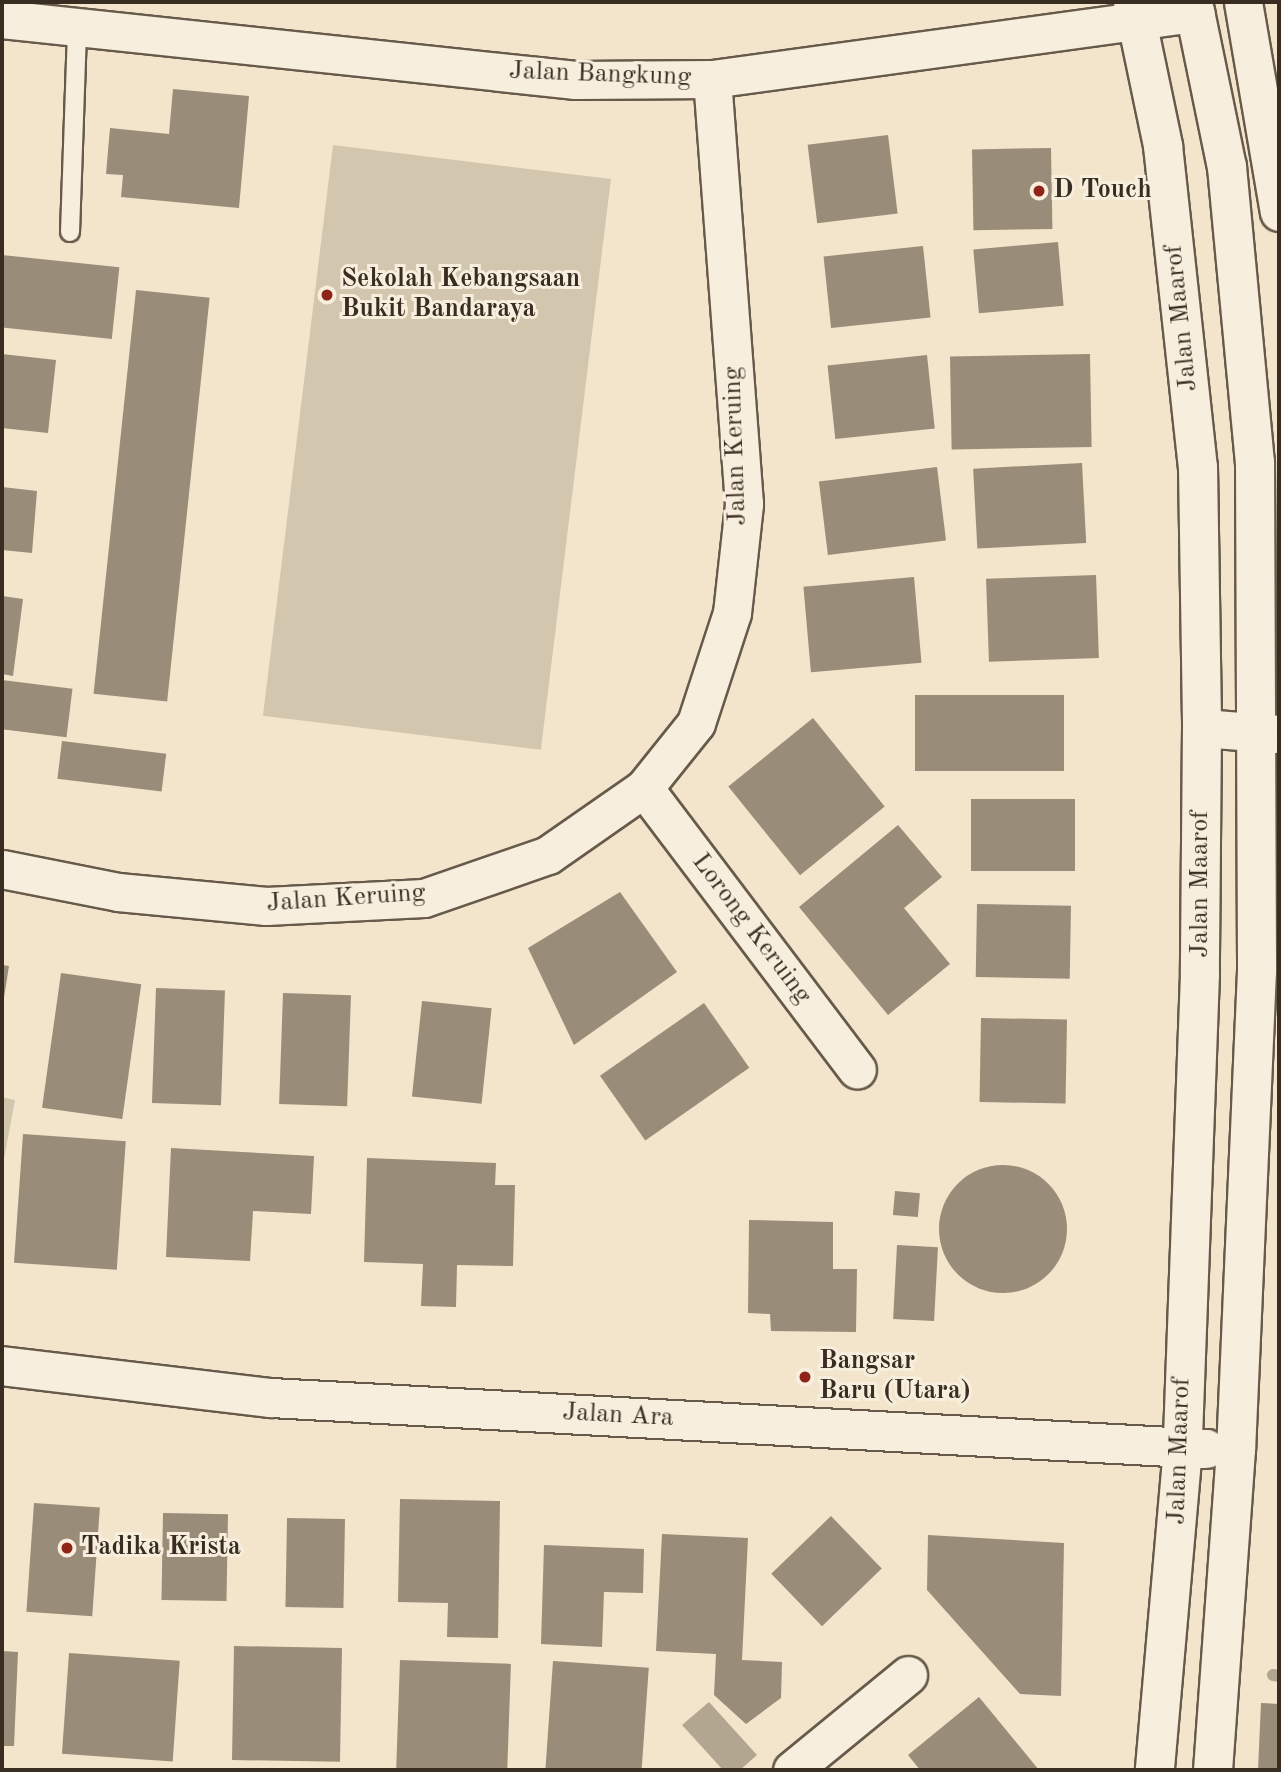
<!DOCTYPE html>
<html>
<head>
<meta charset="utf-8">
<style>
	body { margin:0 }
	#map { position:relative; width:1281px; height:1772px; overflow:hidden; background:#f2e5cb; font-family:"Old Standard TT",serif }
	div>[style] { position:absolute }
	[style*='--x'] { left:calc(var(--x)*1px); top:calc(var(--y)*1px); width:calc(var(--w)*1px); rotate:calc(var(--a)*1deg) }
	.green>* { inset:0; background:#d3c6ae; transform-origin:0 0 }
	.water>* { inset:0; background:#b3a691 }
	.stream>* { height:12px; margin:-6px; padding:0 6px; transform-origin:6px; border-radius:6px; background:#b3a691 }
	.building>* { inset:0; background:#998c79; transform-origin:0 0 }
	.round { border-radius:50% }
	.roads { filter:drop-shadow(2px 0 #675a4b) drop-shadow(-2px 0 #675a4b) drop-shadow(0 2px #675a4b) drop-shadow(0 -2px #675a4b) }
	.lane>* { height:18px; margin:-9px; padding:0 9px; transform-origin:9px; border-radius:9px; background:#f7eedd }
	.street>* { height:37px; margin:-18.5px; padding:0 18.5px; transform-origin:18.5px; border-radius:18.5px; background:#f7eedd }
	.secondary>* { height:38px; margin:-19px; padding:0 19px; transform-origin:19px; border-radius:19px; background:#f7eedd }
	.dots>* { width:19px; height:19px; translate:-50% -50%; box-sizing:border-box; border:4px solid #f7eedd; border-radius:50% }
	span { translate:-50% -50%; white-space:nowrap; text-align:center; line-height:1.15; -webkit-text-stroke:6px #f7eedd; paint-order:stroke }
	.street-label { font-size:26px; color:#392c20 }
	.poi-label { font-size:26px; color:#392c20; font-weight:700 }
	.left { translate:0 -50%; text-align:left }
	.frame { position:absolute; inset:0; border:4px solid #392c20; pointer-events:none }
</style>
</head>
<body>
<div id="map">
	<div class="green">
		<div style="left:333px;top:145px;width:280px;height:575px;rotate:7deg"></div>
		<div style="clip-path:polygon(2px 1097px,15px 1100px,2px 1170px)"></div>
	</div>
	<div class="water">
		<div style="clip-path:polygon(709px 1702px,757px 1755px,740px 1770px,723px 1770px,682px 1725px)"></div>
	</div>
	<div class="stream">
		<div style="--x:1273;--y:1675;--w:6;--a:9"></div>
	</div>
	<div class="building">
		<div style="clip-path:polygon(173px 89px,249px 96px,239px 208px,121px 197px,123px 175px,106px 174px,110px 128px,169px 134px)"></div>
		<div style="left:888px;top:135px;width:79px;height:81px;rotate:83deg"></div>
		<div style="left:1051px;top:148px;width:81px;height:79px;rotate:89deg"></div>
		<div style="left:1058px;top:242px;width:64px;height:85px;rotate:85deg"></div>
		<div style="left:923px;top:246px;width:72px;height:100px;rotate:84deg"></div>
		<div style="left:2px;top:255px;width:118px;height:72px;rotate:6deg"></div>
		<div style="left:136px;top:290px;width:74px;height:406px;rotate:6deg"></div>
		<div style="clip-path:polygon(2px 354px,56px 360px,48px 433px,2px 428px)"></div>
		<div style="left:1090px;top:354px;width:93px;height:140px;rotate:89deg"></div>
		<div style="left:927px;top:355px;width:74px;height:100px;rotate:84deg"></div>
		<div style="left:1082px;top:463px;width:80px;height:109px;rotate:87deg"></div>
		<div style="left:937px;top:467px;width:74px;height:119px;rotate:83deg"></div>
		<div style="clip-path:polygon(2px 487px,37px 491px,32px 553px,2px 550px)"></div>
		<div style="left:1096px;top:575px;width:83px;height:110px;rotate:88deg"></div>
		<div style="left:914px;top:577px;width:86px;height:111px;rotate:85deg"></div>
		<div style="clip-path:polygon(2px 596px,23px 599px,13px 676px,2px 674px)"></div>
		<div style="left:2px;top:680px;width:71px;height:49px;rotate:7deg"></div>
		<div style="left:915px;top:695px;width:149px;height:76px"></div>
		<div style="left:813px;top:718px;width:114px;height:109px;rotate:51deg"></div>
		<div style="left:62px;top:741px;width:105px;height:38px;rotate:7deg"></div>
		<div style="left:971px;top:799px;width:104px;height:72px"></div>
		<div style="clip-path:polygon(898px 825px,942px 877px,904px 908px,950px 964px,888px 1015px,799px 907px)"></div>
		<div style="clip-path:polygon(620px 892px,677px 972px,574px 1045px,528px 948px)"></div>
		<div style="left:977px;top:904px;width:94px;height:73px;rotate:1deg"></div>
		<div style="clip-path:polygon(2px 965px,9px 966px,3px 1004px,2px 1004px)"></div>
		<div style="left:61px;top:973px;width:81px;height:136px;rotate:8deg"></div>
		<div style="left:156px;top:988px;width:69px;height:115px;rotate:2deg"></div>
		<div style="left:283px;top:993px;width:68px;height:111px;rotate:2deg"></div>
		<div style="left:422px;top:1001px;width:70px;height:96px;rotate:6deg"></div>
		<div style="left:704px;top:1003px;width:79px;height:127px;rotate:55deg"></div>
		<div style="left:981px;top:1018px;width:86px;height:84px;rotate:1deg"></div>
		<div style="left:23px;top:1134px;width:103px;height:129px;rotate:4deg"></div>
		<div style="clip-path:polygon(171px 1148px,314px 1156px,311px 1214px,253px 1211px,250px 1261px,166px 1257px)"></div>
		<div style="clip-path:polygon(367px 1158px,496px 1163px,495px 1185px,515px 1185px,513px 1266px,457px 1265px,456px 1307px,421px 1306px,423px 1264px,364px 1262px)"></div>
		<div class="round" style="left:939px;top:1165px;width:128px;height:128px"></div>
		<div style="left:895px;top:1191px;width:25px;height:24px;rotate:5deg"></div>
		<div style="clip-path:polygon(749px 1220px,833px 1222px,833px 1269px,857px 1269px,856px 1332px,771px 1331px,770px 1314px,748px 1313px)"></div>
		<div style="left:897px;top:1245px;width:41px;height:74px;rotate:3deg"></div>
		<div style="clip-path:polygon(400px 1499px,500px 1501px,498px 1638px,447px 1637px,448px 1603px,398px 1602px)"></div>
		<div style="left:34px;top:1503px;width:66px;height:109px;rotate:4deg"></div>
		<div style="left:163px;top:1513px;width:65px;height:87px;rotate:1deg"></div>
		<div style="left:831px;top:1516px;width:73px;height:83px;rotate:46deg"></div>
		<div style="left:287px;top:1518px;width:58px;height:89px;rotate:1deg"></div>
		<div style="clip-path:polygon(662px 1534px,748px 1538px,742px 1660px,782px 1662px,781px 1698px,746px 1724px,714px 1695px,716px 1654px,656px 1651px)"></div>
		<div style="clip-path:polygon(928px 1535px,1064px 1543px,1061px 1696px,1020px 1694px,927px 1590px)"></div>
		<div style="clip-path:polygon(544px 1545px,644px 1549px,643px 1593px,604px 1592px,602px 1647px,541px 1644px)"></div>
		<div style="left:234px;top:1646px;width:108px;height:114px;rotate:1deg"></div>
		<div style="clip-path:polygon(2px 1651px,18px 1652px,14px 1746px,2px 1746px)"></div>
		<div style="left:69px;top:1653px;width:111px;height:101px;rotate:4deg"></div>
		<div style="left:400px;top:1660px;width:111px;height:110px;rotate:2deg"></div>
		<div style="left:553px;top:1661px;width:96px;height:108px;rotate:4deg"></div>
		<div style="clip-path:polygon(979px 1697px,1039px 1770px,920px 1770px,908px 1755px)"></div>
		<div style="clip-path:polygon(1261px 1703px,1279px 1704px,1279px 1770px,1258px 1770px)"></div>
	</div>
	<div class="roads">
		<div class="lane">
			<div style="--x:70;--y:232;--w:204;--a:-88"></div>
		</div>
		<div class="street">
			<div style="--x:1243;--y:2;--w:213;--a:80.3"></div>
			<div style="--x:2;--y:19;--w:577;--a:6.07"></div>
			<div style="--x:576;--y:80;--w:136;--a:-0.4"></div>
			<div style="--x:712;--y:79;--w:488;--a:-7.8"></div>
			<div style="--x:1202;--y:728;--w:77;--a:4.5"></div>
			<div style="--x:644;--y:788;--w:353;--a:52.9"></div>
			<div style="--x:2;--y:869;--w:118;--a:11.2"></div>
			<div style="--x:118;--y:892;--w:149;--a:5.4"></div>
			<div style="--x:266;--y:906;--w:158;--a:-2.9"></div>
			<div style="--x:424;--y:898;--w:131;--a:-19.1"></div>
			<div style="--x:548;--y:855;--w:117;--a:-34.9"></div>
			<div style="--x:644;--y:788;--w:83;--a:-51.3"></div>
			<div style="--x:696;--y:723;--w:116;--a:-71.9"></div>
			<div style="--x:732;--y:613;--w:110;--a:-83.7"></div>
			<div style="--x:744;--y:504;--w:426;--a:-94.3"></div>
			<div style="--x:792;--y:1770;--w:150;--a:-39.3"></div>
		</div>
		<div class="secondary">
			<div style="--x:1133;--y:2;--w:147;--a:78.2"></div>
			<div style="--x:1163;--y:146;--w:323;--a:83.8"></div>
			<div style="--x:1198;--y:467;--w:261;--a:89.1"></div>
			<div style="--x:1202;--y:728;--w:246;--a:90.5"></div>
			<div style="--x:1200;--y:974;--w:474;--a:92.1"></div>
			<div style="--x:1183;--y:1448;--w:323;--a:95"></div>
			<div style="--x:1193;--y:2;--w:168;--a:78.4"></div>
			<div style="--x:1227;--y:167;--w:296;--a:84.6"></div>
			<div style="--x:1255;--y:462;--w:509;--a:89.77"></div>
			<div style="--x:1257;--y:971;--w:479;--a:92.5"></div>
			<div style="--x:1236;--y:1450;--w:321;--a:94.1"></div>
			<div style="--x:2;--y:1366;--w:271;--a:6.8"></div>
			<div style="--x:271;--y:1398;--w:937;--a:3.12"></div>
		</div>
	</div>
	<div class="dots">
		<div style="left:1039px;top:191px;background:#8f2418"></div>
		<div style="left:327px;top:295px;background:#8f2418"></div>
		<div style="left:805px;top:1377px;background:#8f2418"></div>
		<div style="left:67px;top:1548px;background:#8f2418"></div>
	</div>
	<div class="street-label">
		<span style="left:600px;top:75px;rotate:2deg">Jalan Bangkung</span>
		<span style="left:1182px;top:318px;rotate:-96deg">Jalan Maarof</span>
		<span style="left:736px;top:446px;rotate:-92deg">Jalan Keruing</span>
		<span style="left:1201px;top:884px;rotate:-90deg">Jalan Maarof</span>
		<span style="left:346px;top:899px;rotate:-4deg">Jalan Keruing</span>
		<span style="left:751px;top:929px;rotate:53deg">Lorong Keruing</span>
		<span style="left:618px;top:1416px;rotate:3deg">Jalan Ara</span>
		<span style="left:1180px;top:1451px;rotate:-88deg">Jalan Maarof</span>
	</div>
	<div class="poi-label">
		<span class="left" style="left:1053px;top:191px">D Touch</span>
		<span class="left" style="left:341px;top:295px">Sekolah Kebangsaan<br>Bukit Bandaraya</span>
		<span class="left" style="left:819px;top:1377px">Bangsar<br>Baru (Utara)</span>
		<span class="left" style="left:81px;top:1548px">Tadika Krista</span>
	</div>
	<div class="frame"></div>
</div>
</body>
</html>
